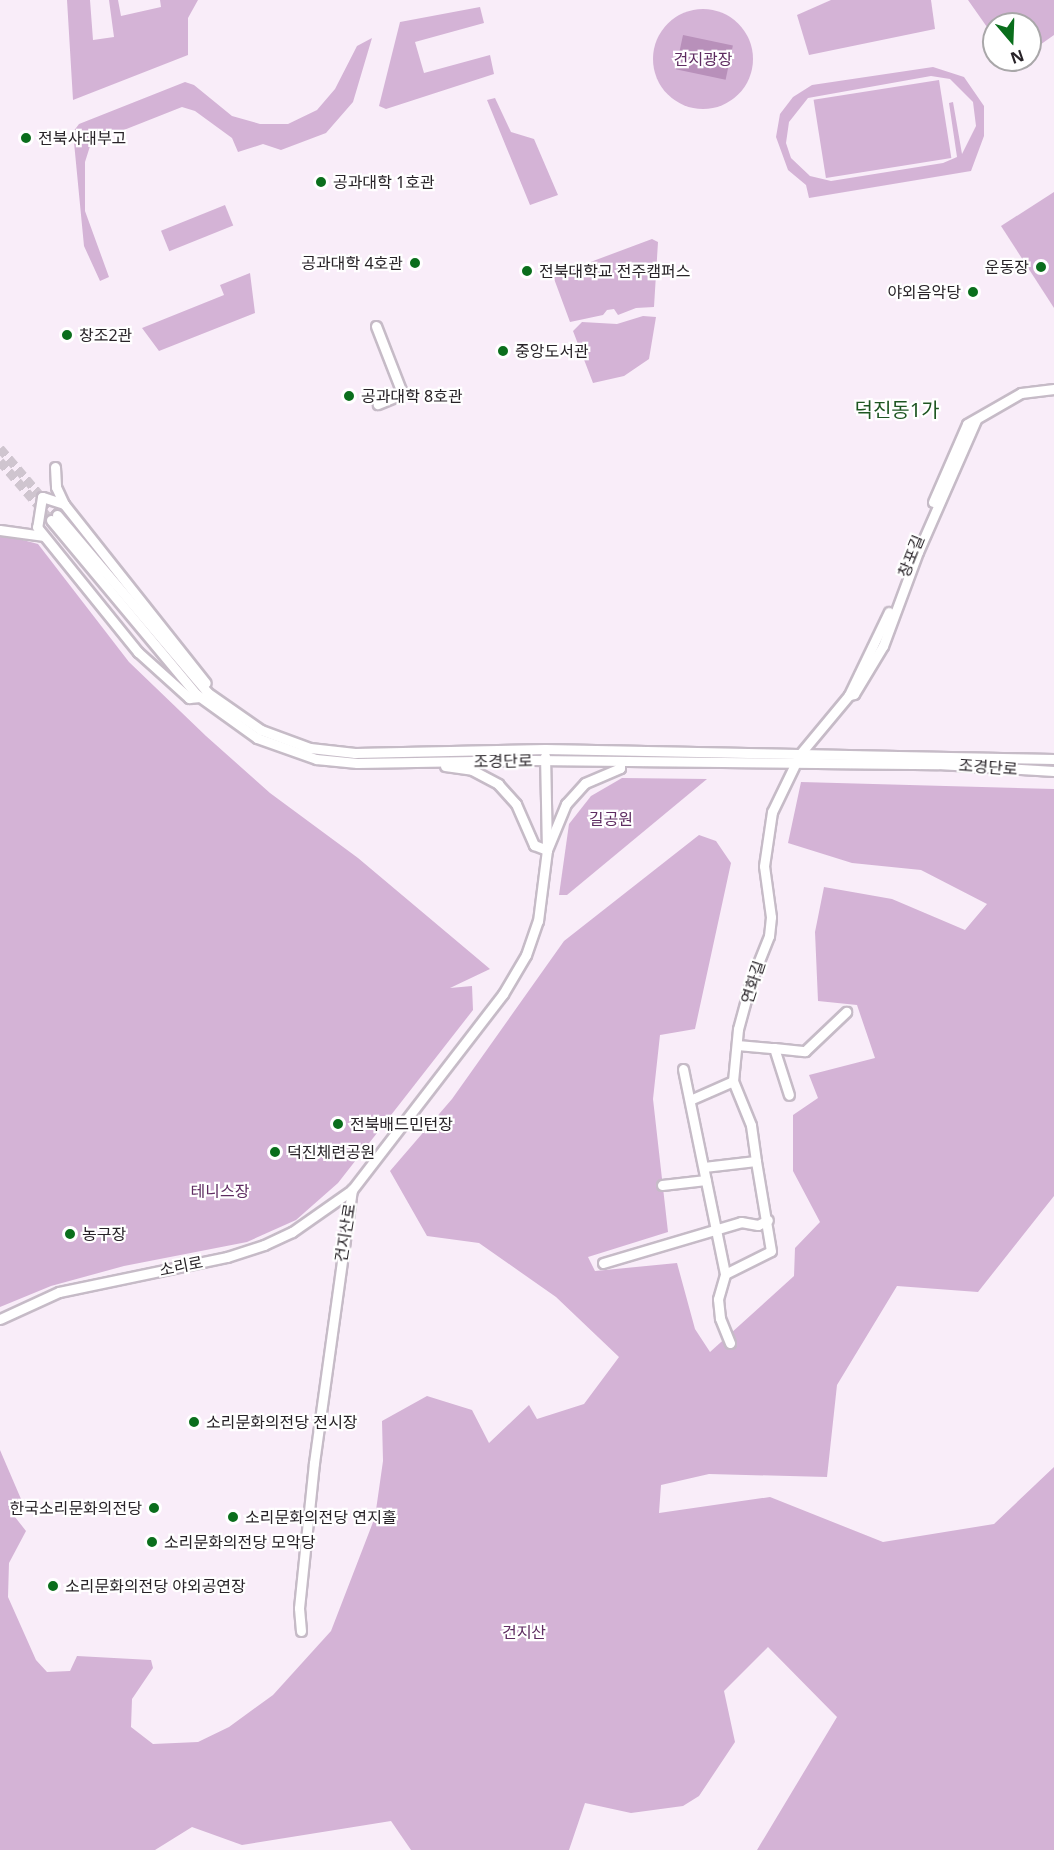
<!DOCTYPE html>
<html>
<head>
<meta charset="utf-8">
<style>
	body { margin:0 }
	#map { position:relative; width:1054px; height:1850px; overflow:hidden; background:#f9edf9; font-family:"Noto Sans","Noto Sans KR",sans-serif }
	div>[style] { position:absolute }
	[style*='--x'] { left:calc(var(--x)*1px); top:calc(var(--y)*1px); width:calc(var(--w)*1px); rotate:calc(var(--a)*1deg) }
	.green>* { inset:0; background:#d4b3d6; transform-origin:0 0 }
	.round { border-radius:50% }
	.water>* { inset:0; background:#b890ba; transform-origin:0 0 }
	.minor-tunnel>* { height:9px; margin-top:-4.5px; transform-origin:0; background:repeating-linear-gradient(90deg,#cfc5cf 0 9px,transparent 0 13.5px) }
	.roads { filter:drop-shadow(2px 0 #c6bbc7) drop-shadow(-2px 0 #c6bbc7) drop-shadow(0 2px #c6bbc7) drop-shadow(0 -2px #c6bbc7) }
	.minor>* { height:9px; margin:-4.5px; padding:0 4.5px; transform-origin:4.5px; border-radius:4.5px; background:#fff }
	.dots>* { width:16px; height:16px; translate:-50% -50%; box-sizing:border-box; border:3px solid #fff; border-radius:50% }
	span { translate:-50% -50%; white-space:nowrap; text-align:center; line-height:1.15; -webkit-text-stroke:4.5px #fff; paint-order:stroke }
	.park-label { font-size:16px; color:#5e2c61 }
	.poi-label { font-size:16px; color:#282328 }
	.left { translate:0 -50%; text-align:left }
	.right { translate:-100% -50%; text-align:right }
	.street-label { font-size:16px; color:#282328 }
	.quarter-label { font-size:20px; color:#1e5622 }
	.north { position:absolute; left:982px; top:12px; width:60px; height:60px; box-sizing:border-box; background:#fff; border:2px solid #a9a7a9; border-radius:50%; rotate:161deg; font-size:16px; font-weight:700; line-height:24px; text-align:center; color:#282328 }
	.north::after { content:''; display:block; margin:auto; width:21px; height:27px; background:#0a6e1c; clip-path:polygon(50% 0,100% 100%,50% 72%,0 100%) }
</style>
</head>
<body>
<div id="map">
	<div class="green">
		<div style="clip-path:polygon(67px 0,90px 0,93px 40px,114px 37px,109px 0,118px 0,121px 16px,161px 7px,160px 0,198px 0,188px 18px,188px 55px,73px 100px)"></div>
		<div style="clip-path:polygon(831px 0,931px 0,935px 29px,809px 55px,797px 15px)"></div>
		<div style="clip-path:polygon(968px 0,1054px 0,1054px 35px,1030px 52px,1030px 24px,994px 24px,994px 37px)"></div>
		<div style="clip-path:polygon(480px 7px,484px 23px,415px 42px,424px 73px,490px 55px,494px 74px,386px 109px,379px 106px,400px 22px)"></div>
		<div class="round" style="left:653px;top:9px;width:100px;height:100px"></div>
		<div style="clip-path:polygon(372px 38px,353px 102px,326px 133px,281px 150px,263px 144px,238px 152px,232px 138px,195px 111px,182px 107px,91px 143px,85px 162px,85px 211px,109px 277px,100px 281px,84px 246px,73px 132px,79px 124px,185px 82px,194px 85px,232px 116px,260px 124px,288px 124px,317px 110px,335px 89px,357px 46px)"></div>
		<div style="clip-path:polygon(evenodd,933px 67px,964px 77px,984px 106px,984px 136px,971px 171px,809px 198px,806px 185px,788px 170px,776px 137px,780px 114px,793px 97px,812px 85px,933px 67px,931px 76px,950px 79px,973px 102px,976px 126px,962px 154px,953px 102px,949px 103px,957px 157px,943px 163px,831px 181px,810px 176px,791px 158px,786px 143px,789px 122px,808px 98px,931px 76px)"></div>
		<div style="left:939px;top:80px;width:79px;height:127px;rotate:81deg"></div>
		<div style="clip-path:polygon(495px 98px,511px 132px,534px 139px,558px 195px,530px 205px,487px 100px)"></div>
		<div style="clip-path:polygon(1054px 192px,1054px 308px,1001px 226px)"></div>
		<div style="left:225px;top:205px;width:22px;height:69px;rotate:68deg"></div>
		<div style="clip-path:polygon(652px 239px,658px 242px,654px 307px,636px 308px,618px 315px,614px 309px,607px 310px,603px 315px,570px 322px,553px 276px)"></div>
		<div style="clip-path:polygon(250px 273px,255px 313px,159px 351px,142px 328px,224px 295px,220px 285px)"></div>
		<div style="clip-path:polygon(643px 316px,656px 317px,649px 359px,624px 376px,593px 383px,573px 331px,582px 322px,617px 324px)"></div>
		<div style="clip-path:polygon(0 534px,38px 544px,129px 662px,206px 736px,270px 793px,358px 858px,490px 969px,450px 988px,472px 986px,473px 1010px,338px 1183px,296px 1220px,247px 1242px,124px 1266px,51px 1286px,0 1307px)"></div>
		<div style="clip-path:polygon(622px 778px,707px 779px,567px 895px,559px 895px,569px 824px,591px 796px)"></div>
		<div style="clip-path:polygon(801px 782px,1054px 789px,1054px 1196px,978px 1292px,897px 1286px,837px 1385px,827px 1477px,709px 1474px,661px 1485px,659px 1513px,770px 1497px,883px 1542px,994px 1524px,1054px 1467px,1054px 1850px,757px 1850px,837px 1717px,768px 1647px,724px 1691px,735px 1742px,699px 1796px,683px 1806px,631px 1813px,585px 1803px,569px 1850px,411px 1850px,391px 1821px,242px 1845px,192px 1827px,155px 1850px,0 1850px,0 1450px,24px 1506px,15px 1517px,26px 1531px,9px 1563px,8px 1597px,36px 1660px,47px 1672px,70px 1671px,77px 1656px,151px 1660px,153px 1668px,132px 1699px,131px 1727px,153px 1744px,198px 1742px,229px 1727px,273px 1695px,331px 1631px,375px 1517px,383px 1461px,382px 1421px,427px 1396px,472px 1410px,489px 1443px,529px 1405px,537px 1419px,584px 1404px,619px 1357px,556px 1297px,479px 1243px,427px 1236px,390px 1171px,452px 1099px,564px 941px,699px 835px,716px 841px,731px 863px,695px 1029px,660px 1035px,653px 1099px,668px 1232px,588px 1257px,595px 1271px,677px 1263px,695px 1329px,710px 1352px,794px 1276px,795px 1248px,820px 1222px,793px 1171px,793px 1115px,818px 1098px,809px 1075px,875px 1058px,857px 1005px,818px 1001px,815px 932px,824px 887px,892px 899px,965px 930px,987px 904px,921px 870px,852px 863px,788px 843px)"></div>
	</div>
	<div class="water">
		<div style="left:683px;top:35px;width:51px;height:35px;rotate:12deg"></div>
	</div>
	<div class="minor-tunnel">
		<div style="--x:0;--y:448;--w:88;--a:49.6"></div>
		<div style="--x:0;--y:461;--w:78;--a:49.2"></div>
	</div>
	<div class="roads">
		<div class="minor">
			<div style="--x:376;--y:326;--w:69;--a:68.7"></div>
			<div style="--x:401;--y:390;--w:7;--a:124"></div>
			<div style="--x:397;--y:396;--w:21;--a:157"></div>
			<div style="--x:55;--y:467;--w:20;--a:87"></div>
			<div style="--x:56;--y:487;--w:19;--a:65"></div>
			<div style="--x:64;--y:504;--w:228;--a:51.6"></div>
			<div style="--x:933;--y:502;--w:85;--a:-66.4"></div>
			<div style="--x:967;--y:424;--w:62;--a:-29.9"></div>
			<div style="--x:1021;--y:393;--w:33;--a:-7"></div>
			<div style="--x:64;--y:504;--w:23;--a:-162"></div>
			<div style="--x:42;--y:497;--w:30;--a:99"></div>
			<div style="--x:37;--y:527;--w:161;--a:51.1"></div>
			<div style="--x:138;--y:652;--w:69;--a:42"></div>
			<div style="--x:189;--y:698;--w:11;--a:-5"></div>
			<div style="--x:57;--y:515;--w:233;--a:49.7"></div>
			<div style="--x:208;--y:693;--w:65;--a:34.9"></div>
			<div style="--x:261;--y:730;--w:52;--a:20.2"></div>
			<div style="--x:310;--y:748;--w:45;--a:6.3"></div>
			<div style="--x:355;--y:753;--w:190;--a:-1.2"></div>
			<div style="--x:545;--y:749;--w:509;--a:1.13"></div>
			<div style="--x:51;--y:520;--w:226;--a:50.2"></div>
			<div style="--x:196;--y:694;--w:75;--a:35.8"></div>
			<div style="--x:257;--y:738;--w:63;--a:19.6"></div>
			<div style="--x:316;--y:759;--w:41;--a:5.6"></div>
			<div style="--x:357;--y:763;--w:176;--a:-1"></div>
			<div style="--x:533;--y:760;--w:405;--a:0.6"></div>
			<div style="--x:938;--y:764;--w:116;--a:3.5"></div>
			<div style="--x:0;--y:530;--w:43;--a:7.9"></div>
			<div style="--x:849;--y:695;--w:92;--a:-64.3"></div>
			<div style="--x:445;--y:766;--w:27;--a:8"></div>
			<div style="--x:472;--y:770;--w:30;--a:28"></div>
			<div style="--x:498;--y:784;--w:27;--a:48"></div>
			<div style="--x:516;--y:804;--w:45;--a:66.3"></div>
			<div style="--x:534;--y:845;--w:14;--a:21"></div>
			<div style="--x:547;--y:850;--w:50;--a:-67.6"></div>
			<div style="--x:566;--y:804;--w:28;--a:-48"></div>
			<div style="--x:585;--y:783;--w:38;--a:-23"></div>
			<div style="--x:620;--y:768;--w:7;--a:-90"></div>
			<div style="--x:737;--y:1045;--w:37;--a:5"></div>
			<div style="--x:774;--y:1048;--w:49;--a:72.3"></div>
			<div style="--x:774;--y:1048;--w:31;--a:6"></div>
			<div style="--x:805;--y:1051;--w:57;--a:-43.6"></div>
			<div style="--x:683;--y:1069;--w:209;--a:78.4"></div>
			<div style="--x:690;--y:1100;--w:47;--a:-23.8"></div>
			<div style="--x:704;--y:1167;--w:52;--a:-6.6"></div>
			<div style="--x:756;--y:1161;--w:36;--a:-98"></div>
			<div style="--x:751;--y:1125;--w:48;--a:-112.2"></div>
			<div style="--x:733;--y:1081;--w:52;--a:-84.5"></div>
			<div style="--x:738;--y:1029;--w:50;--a:-74.8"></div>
			<div style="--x:751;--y:981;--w:48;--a:-68.2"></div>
			<div style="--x:769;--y:936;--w:19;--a:-84"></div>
			<div style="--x:771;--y:917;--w:51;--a:-97.8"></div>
			<div style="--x:764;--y:866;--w:55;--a:-81.6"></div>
			<div style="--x:772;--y:812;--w:64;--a:-64.2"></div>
			<div style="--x:800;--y:754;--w:77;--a:-50.3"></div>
			<div style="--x:849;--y:695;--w:5;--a:-11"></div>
			<div style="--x:854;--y:694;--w:56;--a:-58.9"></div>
			<div style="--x:883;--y:646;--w:100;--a:-69.6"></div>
			<div style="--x:918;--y:552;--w:144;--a:-66.3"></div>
			<div style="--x:662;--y:1185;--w:44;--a:-6.5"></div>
			<div style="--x:603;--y:1263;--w:144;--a:-16.5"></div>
			<div style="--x:741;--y:1222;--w:17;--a:10"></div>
			<div style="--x:758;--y:1225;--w:11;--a:-27"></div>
			<div style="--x:0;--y:1319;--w:65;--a:-24.6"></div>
			<div style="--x:59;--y:1292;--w:172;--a:-11.8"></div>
			<div style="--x:227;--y:1257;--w:39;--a:-18"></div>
			<div style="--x:264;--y:1245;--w:31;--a:-25"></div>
			<div style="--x:292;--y:1232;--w:73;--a:-35"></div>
			<div style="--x:730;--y:1343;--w:27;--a:-112"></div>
			<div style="--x:720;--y:1318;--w:19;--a:-96"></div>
			<div style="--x:718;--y:1299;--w:26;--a:-74"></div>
			<div style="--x:725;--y:1274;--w:51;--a:-26.6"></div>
			<div style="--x:771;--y:1251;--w:91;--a:-99.5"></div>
			<div style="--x:301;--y:1631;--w:23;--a:-95"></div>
			<div style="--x:299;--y:1608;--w:146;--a:-84.1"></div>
			<div style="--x:314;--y:1463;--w:276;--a:-82.1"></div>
			<div style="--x:352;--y:1190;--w:247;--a:-52.4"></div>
			<div style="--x:503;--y:994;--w:45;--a:-59.5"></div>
			<div style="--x:526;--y:955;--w:36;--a:-71"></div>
			<div style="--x:538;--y:921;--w:72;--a:-82.8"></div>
			<div style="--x:547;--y:850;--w:94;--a:-91.2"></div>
		</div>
	</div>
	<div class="dots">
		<div style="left:26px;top:138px;background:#0a6e1c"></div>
		<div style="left:321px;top:182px;background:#0a6e1c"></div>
		<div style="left:415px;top:263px;background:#0a6e1c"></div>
		<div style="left:1041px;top:267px;background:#0a6e1c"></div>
		<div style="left:527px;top:271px;background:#0a6e1c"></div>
		<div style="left:973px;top:292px;background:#0a6e1c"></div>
		<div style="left:67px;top:335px;background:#0a6e1c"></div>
		<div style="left:503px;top:351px;background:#0a6e1c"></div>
		<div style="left:349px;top:396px;background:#0a6e1c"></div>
		<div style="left:338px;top:1124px;background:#0a6e1c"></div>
		<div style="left:275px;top:1152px;background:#0a6e1c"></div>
		<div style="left:70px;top:1234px;background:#0a6e1c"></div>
		<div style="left:194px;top:1422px;background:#0a6e1c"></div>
		<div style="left:154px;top:1508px;background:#0a6e1c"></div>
		<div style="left:233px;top:1517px;background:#0a6e1c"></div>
		<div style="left:152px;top:1542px;background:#0a6e1c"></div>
		<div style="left:53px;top:1586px;background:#0a6e1c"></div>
	</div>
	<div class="park-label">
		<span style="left:703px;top:59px">건지광장</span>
		<span style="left:611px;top:819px">길공원</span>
		<span style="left:220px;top:1191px">테니스장</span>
		<span style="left:524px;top:1632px">건지산</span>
	</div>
	<div class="poi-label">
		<span class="left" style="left:38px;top:138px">전북사대부고</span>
		<span class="left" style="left:333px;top:182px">공과대학 1호관</span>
		<span class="right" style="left:403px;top:263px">공과대학 4호관</span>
		<span class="right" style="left:1029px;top:267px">운동장</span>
		<span class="left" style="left:539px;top:271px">전북대학교 전주캠퍼스</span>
		<span class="right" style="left:961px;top:292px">야외음악당</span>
		<span class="left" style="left:79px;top:335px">창조2관</span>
		<span class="left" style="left:515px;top:351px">중앙도서관</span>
		<span class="left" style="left:361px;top:396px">공과대학 8호관</span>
		<span class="left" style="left:350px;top:1124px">전북배드민턴장</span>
		<span class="left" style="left:287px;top:1152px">덕진체련공원</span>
		<span class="left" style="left:82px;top:1234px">농구장</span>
		<span class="left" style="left:206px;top:1422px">소리문화의전당 전시장</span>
		<span class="right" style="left:142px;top:1508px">한국소리문화의전당</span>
		<span class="left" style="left:245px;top:1517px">소리문화의전당 연지홀</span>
		<span class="left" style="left:164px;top:1542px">소리문화의전당 모악당</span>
		<span class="left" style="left:65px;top:1586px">소리문화의전당 야외공연장</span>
	</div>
	<div class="street-label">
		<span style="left:911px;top:556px;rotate:-68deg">창포길</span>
		<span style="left:503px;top:761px;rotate:-1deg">조경단로</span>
		<span style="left:988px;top:767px;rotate:4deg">조경단로</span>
		<span style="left:753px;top:982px;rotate:-72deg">연화길</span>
		<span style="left:345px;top:1233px;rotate:-81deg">건지산로</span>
		<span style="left:181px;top:1266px;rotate:-11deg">소리로</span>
	</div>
	<div class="quarter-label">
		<span style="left:897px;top:409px">덕진동1가</span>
	</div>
	<div class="north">N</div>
</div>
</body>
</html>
